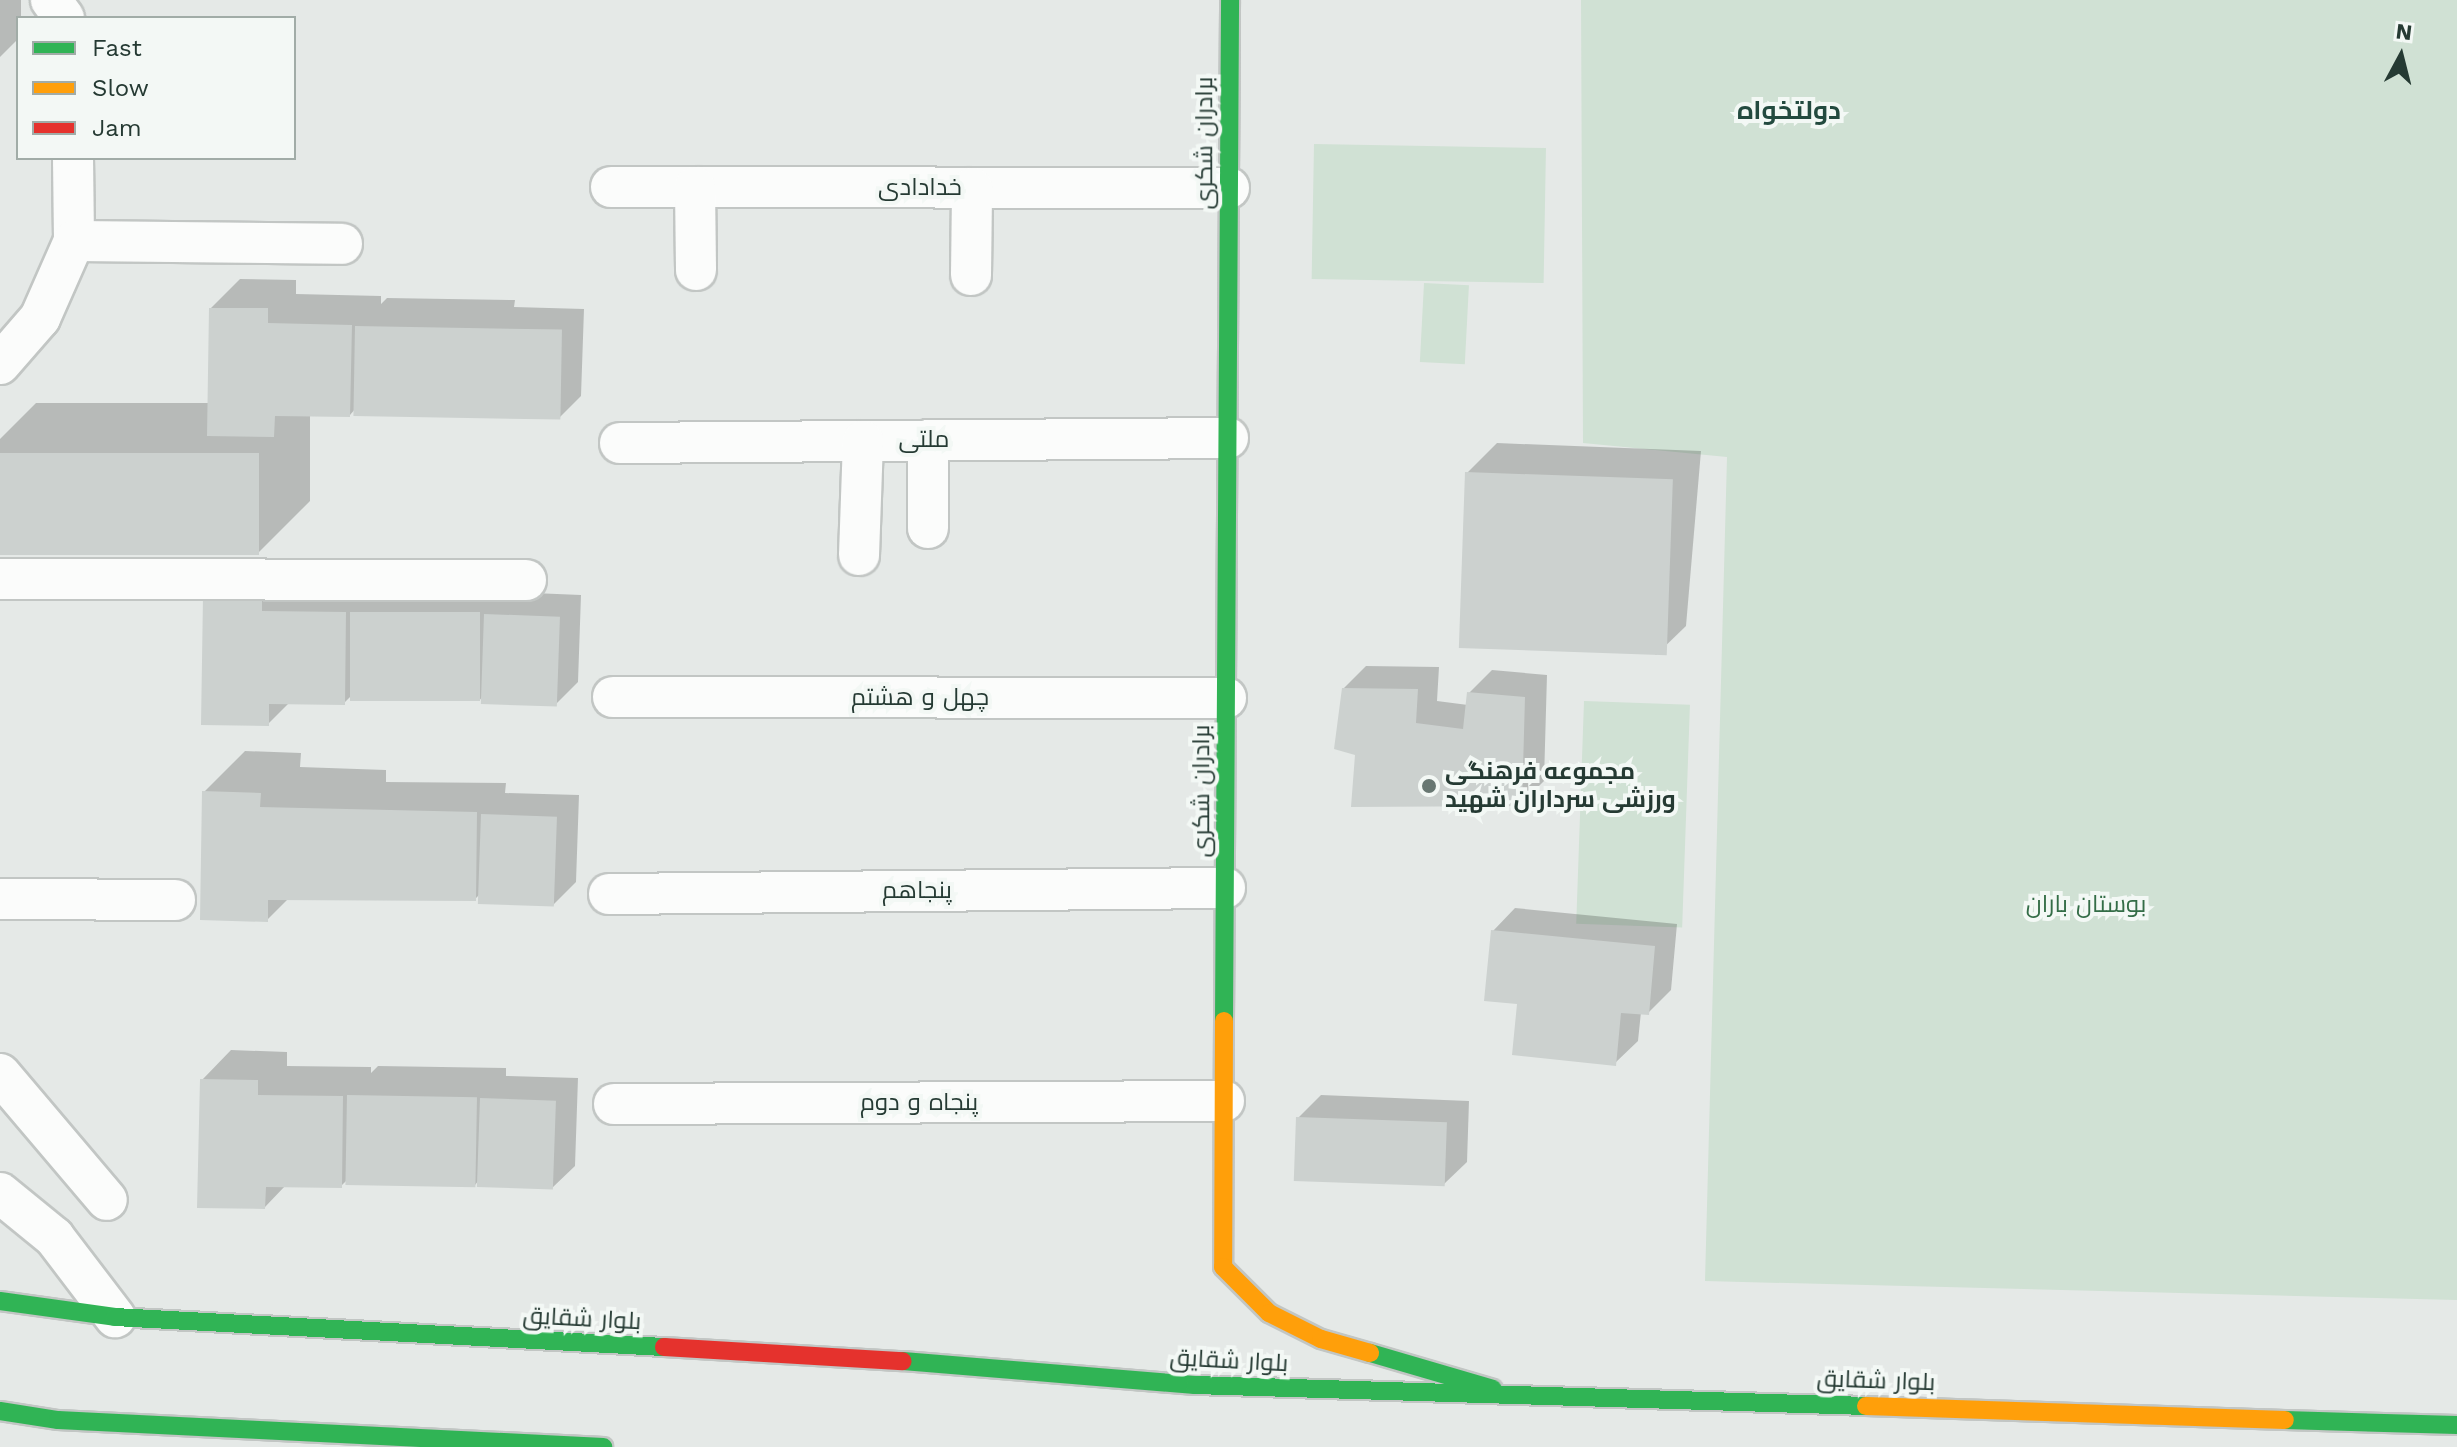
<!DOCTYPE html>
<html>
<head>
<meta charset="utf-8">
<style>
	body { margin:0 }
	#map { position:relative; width:2457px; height:1447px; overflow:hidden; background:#e5e9e7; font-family:"Work Sans",Cairo,sans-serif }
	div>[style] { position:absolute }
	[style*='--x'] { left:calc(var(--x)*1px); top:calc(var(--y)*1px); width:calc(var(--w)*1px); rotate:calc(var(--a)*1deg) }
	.green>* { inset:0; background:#d0e1d4; transform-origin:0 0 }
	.shadow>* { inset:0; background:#0003 }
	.building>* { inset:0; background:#ccd1cf; transform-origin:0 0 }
	.roads { filter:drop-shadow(2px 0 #c2c6c4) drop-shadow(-2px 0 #c2c6c4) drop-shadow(0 2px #c2c6c4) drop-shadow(0 -2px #c2c6c4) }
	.street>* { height:40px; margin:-20px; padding:0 20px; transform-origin:20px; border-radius:20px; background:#fbfcfb }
	.fast>* { height:18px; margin:-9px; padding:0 9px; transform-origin:9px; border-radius:9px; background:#30b455 }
	.slow>* { height:18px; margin:-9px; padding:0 9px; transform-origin:9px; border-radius:9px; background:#ff9f0a }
	.jam>* { height:18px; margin:-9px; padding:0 9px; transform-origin:9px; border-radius:9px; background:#e5322d }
	.dots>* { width:22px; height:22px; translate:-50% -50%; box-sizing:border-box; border:4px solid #f3f8f5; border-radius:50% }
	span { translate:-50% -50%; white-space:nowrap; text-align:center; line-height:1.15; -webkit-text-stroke:8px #f3f8f5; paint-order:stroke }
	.street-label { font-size:24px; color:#253a33 }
	.poi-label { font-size:24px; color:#253a33; font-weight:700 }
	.left { translate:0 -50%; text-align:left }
	.park-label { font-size:24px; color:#346d47 }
	.neighbourhood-label { font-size:26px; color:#234a3f; font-weight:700 }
	.legend { position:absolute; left:16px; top:16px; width:280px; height:144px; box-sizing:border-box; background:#f3f8f5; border:2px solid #a1aca7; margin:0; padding:10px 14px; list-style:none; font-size:24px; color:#253a33 }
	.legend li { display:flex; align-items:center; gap:16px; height:40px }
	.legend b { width:40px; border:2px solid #a1aca7 }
	.north { position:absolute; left:2361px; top:16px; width:80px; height:80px; -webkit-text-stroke:6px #f3f8f5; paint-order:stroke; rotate:7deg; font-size:22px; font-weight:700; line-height:32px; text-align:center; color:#253a33 }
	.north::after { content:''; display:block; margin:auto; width:28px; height:36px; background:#253a33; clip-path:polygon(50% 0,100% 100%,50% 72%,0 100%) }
</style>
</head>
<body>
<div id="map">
	<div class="green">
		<div style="clip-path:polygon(1581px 0,2457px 0,2457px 1300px,1705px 1281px,1727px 457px,1583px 443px)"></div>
		<div style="left:1314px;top:144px;width:232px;height:135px;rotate:1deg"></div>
		<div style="left:1424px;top:283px;width:45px;height:79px;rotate:3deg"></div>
		<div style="left:1584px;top:701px;width:106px;height:223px;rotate:2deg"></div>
	</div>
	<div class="shadow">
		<div style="clip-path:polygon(0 0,21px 0,21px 18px,18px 39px,0 57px)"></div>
		<div style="clip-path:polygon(240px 279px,296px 280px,296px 294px,381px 296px,381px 304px,387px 298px,515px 300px,514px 307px,584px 309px,581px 396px,558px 419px,356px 408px,350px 415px,310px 414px,310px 501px,258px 553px,0 553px,0 439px,36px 403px,209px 403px,211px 308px)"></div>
		<div style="clip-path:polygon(1497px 443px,1701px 451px,1686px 626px,1656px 655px,1467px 473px)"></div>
		<div style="clip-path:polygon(509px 592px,581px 595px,578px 682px,556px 704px,483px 696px,479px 701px,351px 696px,344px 703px,290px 702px,268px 724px,205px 596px)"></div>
		<div style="clip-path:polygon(1366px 666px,1439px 667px,1437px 701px,1468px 705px,1469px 693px,1492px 670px,1547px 675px,1544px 781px,1521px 804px,1357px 754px,1343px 689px)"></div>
		<div style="clip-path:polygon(245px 751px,301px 753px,300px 767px,386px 770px,386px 782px,506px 783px,505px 793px,579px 795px,576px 882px,553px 905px,480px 894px,475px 899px,289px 898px,267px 920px,204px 792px)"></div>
		<div style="clip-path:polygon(1515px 908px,1677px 924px,1671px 990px,1648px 1013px,1641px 1012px,1638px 1041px,1615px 1063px,1519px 1002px,1493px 931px)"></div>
		<div style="clip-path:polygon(231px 1050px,287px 1052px,287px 1066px,371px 1067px,371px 1073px,378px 1066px,506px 1068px,506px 1076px,578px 1078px,575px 1166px,552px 1188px,479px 1180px,475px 1185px,347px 1180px,341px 1186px,286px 1185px,265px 1207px,202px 1080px)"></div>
		<div style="clip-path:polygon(1321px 1095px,1469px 1101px,1467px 1162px,1444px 1184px,1298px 1118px)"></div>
	</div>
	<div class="building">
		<div style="clip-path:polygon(209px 308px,268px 308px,268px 323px,352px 325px,350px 417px,275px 416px,274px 437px,207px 436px)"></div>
		<div style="left:355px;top:326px;width:207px;height:90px;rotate:1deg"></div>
		<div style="left:259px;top:453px;width:102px;height:259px;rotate:90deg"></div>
		<div style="left:1465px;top:472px;width:208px;height:176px;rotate:2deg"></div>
		<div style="clip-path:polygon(203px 596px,262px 596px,262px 611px,346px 612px,345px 705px,269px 704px,269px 726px,201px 725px)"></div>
		<div style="left:350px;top:612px;width:130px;height:89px"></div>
		<div style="left:484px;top:614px;width:76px;height:90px;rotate:2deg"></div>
		<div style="clip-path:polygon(1342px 688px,1418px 689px,1416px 723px,1463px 729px,1467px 692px,1525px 697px,1522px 806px,1351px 807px,1355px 755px,1334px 749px)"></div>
		<div style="clip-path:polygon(202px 791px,261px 793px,260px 807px,477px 812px,476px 901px,268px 900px,268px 922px,200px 920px)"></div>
		<div style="left:481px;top:814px;width:76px;height:90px;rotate:2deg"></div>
		<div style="clip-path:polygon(1491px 930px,1655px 946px,1649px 1015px,1621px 1013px,1616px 1066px,1512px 1055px,1517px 1004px,1484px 1001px)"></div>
		<div style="clip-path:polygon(200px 1079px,258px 1080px,258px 1095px,343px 1096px,342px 1188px,266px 1187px,265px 1209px,197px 1208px)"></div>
		<div style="left:347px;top:1095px;width:130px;height:90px;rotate:1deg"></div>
		<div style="left:480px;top:1098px;width:76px;height:89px;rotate:2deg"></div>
		<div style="left:1296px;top:1117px;width:151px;height:64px;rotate:2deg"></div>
	</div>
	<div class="roads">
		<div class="street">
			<div style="--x:51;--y:0;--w:22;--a:54"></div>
			<div style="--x:73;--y:158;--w:83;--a:89.3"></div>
			<div style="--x:74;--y:241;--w:268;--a:0.6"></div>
			<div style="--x:611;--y:187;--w:618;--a:0.09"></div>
			<div style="--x:695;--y:187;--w:83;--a:89.3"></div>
			<div style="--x:971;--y:275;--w:87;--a:-89.3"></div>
			<div style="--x:0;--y:364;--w:61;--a:-49"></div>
			<div style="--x:40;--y:318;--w:84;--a:-66.2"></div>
			<div style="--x:928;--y:440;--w:88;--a:90"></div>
			<div style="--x:620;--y:443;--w:608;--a:-0.47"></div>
			<div style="--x:859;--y:555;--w:114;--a:-88"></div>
			<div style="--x:0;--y:579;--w:526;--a:0.11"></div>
			<div style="--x:613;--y:697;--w:613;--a:0.09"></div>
			<div style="--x:609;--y:894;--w:616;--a:-0.56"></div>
			<div style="--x:0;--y:899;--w:175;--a:0.3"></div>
			<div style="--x:0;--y:1074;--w:165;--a:49.7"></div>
			<div style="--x:614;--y:1104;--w:610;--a:-0.28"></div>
			<div style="--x:0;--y:1193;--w:70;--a:39.2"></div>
			<div style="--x:54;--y:1237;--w:101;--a:52.7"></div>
		</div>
		<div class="fast">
			<div style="--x:1224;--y:1021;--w:1021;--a:-89.66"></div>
			<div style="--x:0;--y:1301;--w:116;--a:7.9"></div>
			<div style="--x:115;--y:1317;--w:550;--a:3.13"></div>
			<div style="--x:1370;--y:1353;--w:128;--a:16.3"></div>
			<div style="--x:903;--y:1361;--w:293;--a:4.7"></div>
			<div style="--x:1195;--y:1385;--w:671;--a:1.79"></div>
			<div style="--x:0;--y:1411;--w:59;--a:8.8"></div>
			<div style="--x:58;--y:1420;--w:546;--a:2.84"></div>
			<div style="--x:2285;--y:1420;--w:172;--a:1.7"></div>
		</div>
		<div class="slow">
			<div style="--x:1224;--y:1021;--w:246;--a:90.2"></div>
			<div style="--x:1223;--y:1267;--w:65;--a:45"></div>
			<div style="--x:1269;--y:1313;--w:58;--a:26.6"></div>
			<div style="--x:1321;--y:1339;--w:51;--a:15.9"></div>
			<div style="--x:1866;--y:1406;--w:419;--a:1.9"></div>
		</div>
		<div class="jam">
			<div style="--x:664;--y:1347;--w:239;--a:3.4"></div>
		</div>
	</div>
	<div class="dots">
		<div style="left:1429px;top:786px;background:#687772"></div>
	</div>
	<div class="street-label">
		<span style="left:1205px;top:143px;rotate:-90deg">برادران شکری</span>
		<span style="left:920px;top:188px">خدادادی</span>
		<span style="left:924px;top:440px">ملتی</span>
		<span style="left:920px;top:698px">چهل و هشتم</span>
		<span style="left:1202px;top:791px;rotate:-90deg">برادران شکری</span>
		<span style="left:917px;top:891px">پنجاهم</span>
		<span style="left:919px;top:1103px">پنجاه و دوم</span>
		<span style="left:582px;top:1319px;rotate:3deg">بلوار شقایق</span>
		<span style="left:1229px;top:1361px;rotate:3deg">بلوار شقایق</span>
		<span style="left:1876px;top:1381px;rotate:2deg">بلوار شقایق</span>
	</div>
	<div class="poi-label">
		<span class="left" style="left:1445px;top:786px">مجموعه فرهنگی<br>ورزشی سرداران شهید</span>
	</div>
	<div class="park-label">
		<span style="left:2086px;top:905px">بوستان باران</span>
	</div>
	<div class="neighbourhood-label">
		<span style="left:1789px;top:111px">دولتخواه</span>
	</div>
	<ul class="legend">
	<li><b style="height:10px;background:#30b455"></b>Fast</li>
	<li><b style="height:10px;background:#ff9f0a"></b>Slow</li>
	<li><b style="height:10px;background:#e5322d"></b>Jam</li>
	</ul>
	<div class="north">N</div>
</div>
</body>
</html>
